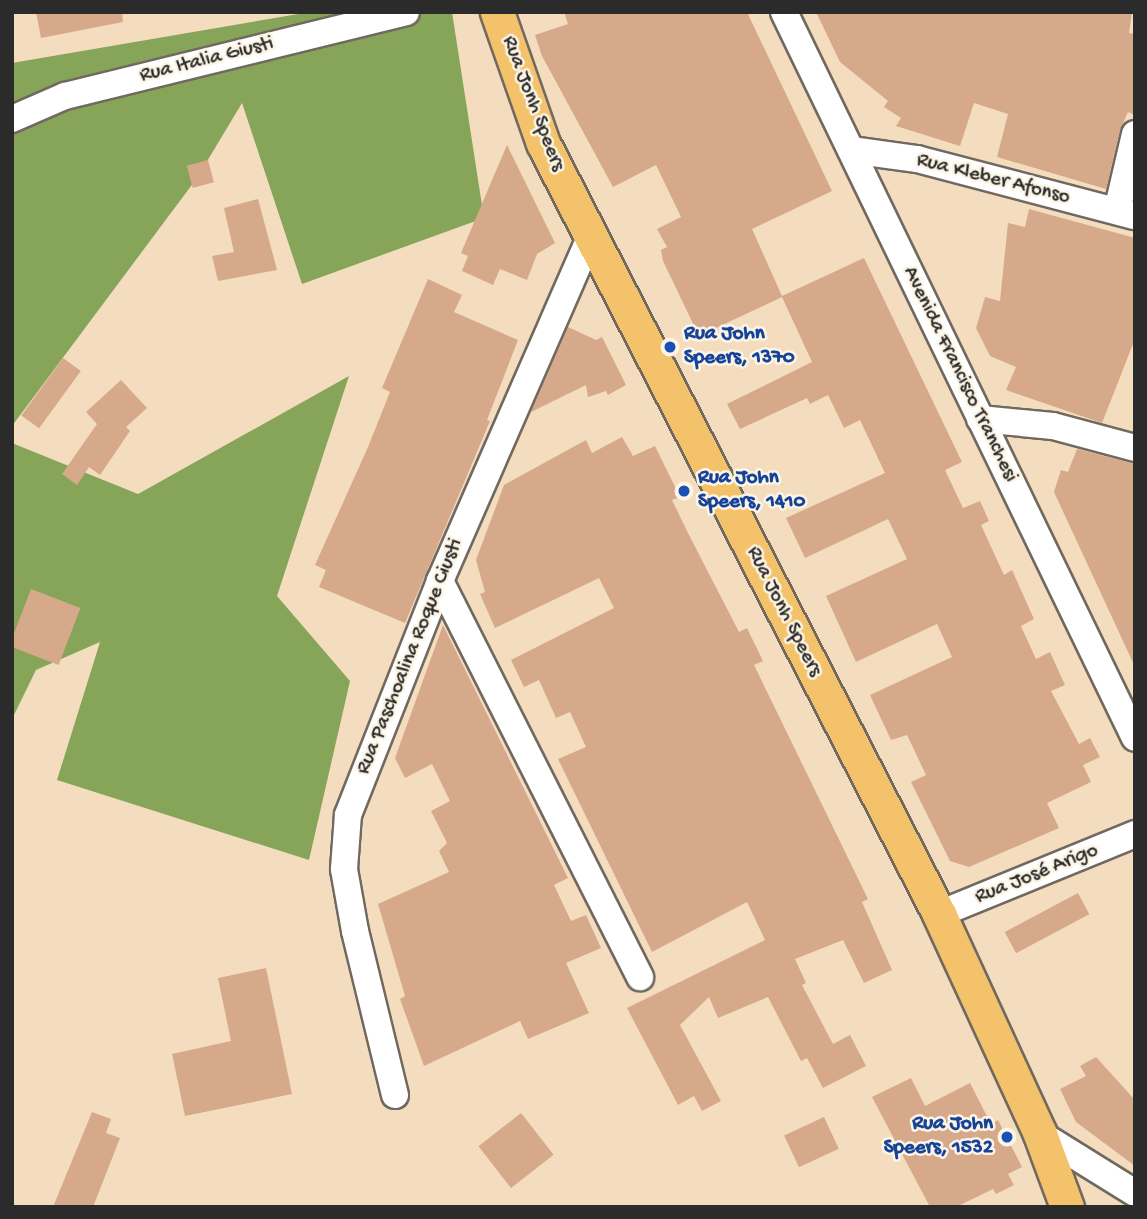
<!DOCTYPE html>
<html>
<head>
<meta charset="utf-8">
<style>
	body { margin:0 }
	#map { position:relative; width:1147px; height:1219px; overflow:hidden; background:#f4ddbf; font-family:"Gochi Hand",sans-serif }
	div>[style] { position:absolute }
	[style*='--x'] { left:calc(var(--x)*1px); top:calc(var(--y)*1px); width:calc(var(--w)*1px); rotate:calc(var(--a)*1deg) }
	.forest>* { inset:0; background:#86a559 }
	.building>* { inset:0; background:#d5a98a; transform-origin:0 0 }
	.roads { filter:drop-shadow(2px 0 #71695f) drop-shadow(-2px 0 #71695f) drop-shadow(0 2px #71695f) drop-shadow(0 -2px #71695f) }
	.minor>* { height:26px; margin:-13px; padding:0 13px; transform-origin:13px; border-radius:13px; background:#fff }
	.major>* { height:33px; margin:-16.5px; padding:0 16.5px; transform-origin:16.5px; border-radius:16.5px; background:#f4c26a }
	.dots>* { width:19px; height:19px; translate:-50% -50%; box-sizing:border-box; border:4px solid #fcf5e5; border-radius:50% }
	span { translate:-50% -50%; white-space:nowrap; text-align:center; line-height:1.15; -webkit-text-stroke:5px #fcf5e5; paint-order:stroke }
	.street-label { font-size:21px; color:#2b2b2b }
	.transit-label { font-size:21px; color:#164399; font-weight:700 }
	.left { translate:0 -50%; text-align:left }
	.right { translate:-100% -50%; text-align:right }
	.frame { position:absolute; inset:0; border:14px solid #2b2b2b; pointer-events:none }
</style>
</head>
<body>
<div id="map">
	<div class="forest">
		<div style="clip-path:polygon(310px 12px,452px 12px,484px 218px,302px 284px,242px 103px,197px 178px,12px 426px,12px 63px)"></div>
		<div style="clip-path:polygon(349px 376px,277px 596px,350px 681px,309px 860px,57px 780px,100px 642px,36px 670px,12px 719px,12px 443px,138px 494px)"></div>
	</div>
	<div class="building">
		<div style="clip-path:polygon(36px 12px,122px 12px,123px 22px,41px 38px)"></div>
		<div style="clip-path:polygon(564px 12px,747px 12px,832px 191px,752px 229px,782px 296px,864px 258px,962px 462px,945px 470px,963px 508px,980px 501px,989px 521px,981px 525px,1004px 575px,1012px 570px,1034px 619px,1021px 626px,1036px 659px,1050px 652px,1065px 685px,1051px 691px,1079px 744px,1090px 738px,1100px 757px,1083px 765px,1091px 782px,1047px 803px,1059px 828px,969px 867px,950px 861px,911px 782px,926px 775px,907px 735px,891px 740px,870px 695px,952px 657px,937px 624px,856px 662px,826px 596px,907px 559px,888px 519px,805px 558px,786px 518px,885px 473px,860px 420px,844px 428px,828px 395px,810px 404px,807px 398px,740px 429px,727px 404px,812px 362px,782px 297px,699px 336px,663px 261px,661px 250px,667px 247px,657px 229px,681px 217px,656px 165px,613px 187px,542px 56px,535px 35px,568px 24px)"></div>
		<div style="clip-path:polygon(816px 12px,1132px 12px,1129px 33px,1135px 34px,1135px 115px,1128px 112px,1120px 130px,1106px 189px,997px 157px,1008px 114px,974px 103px,960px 146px,896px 126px,901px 118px,884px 107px,888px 101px,840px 62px)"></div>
		<div style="clip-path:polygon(507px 145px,555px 243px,537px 254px,527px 280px,500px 269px,493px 285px,462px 271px,468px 256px,461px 253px)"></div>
		<div style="left:208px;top:160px;width:23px;height:22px;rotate:75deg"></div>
		<div style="clip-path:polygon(258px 199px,277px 270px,218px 281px,212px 256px,234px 252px,224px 208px)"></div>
		<div style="clip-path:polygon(1029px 209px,1135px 238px,1135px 339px,1102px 423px,1006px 390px,1016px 367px,990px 356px,976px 328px,985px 297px,1000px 301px,1008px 223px,1025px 227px)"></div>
		<div style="clip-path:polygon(428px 279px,462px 295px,454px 312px,518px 340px,487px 420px,490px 421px,405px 623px,319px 587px,326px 570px,315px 565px,368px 447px,390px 392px,382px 388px)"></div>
		<div style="clip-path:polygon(568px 327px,596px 340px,602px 337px,626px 385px,608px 395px,606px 391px,588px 397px,586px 385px,531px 412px)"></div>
		<div style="left:63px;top:358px;width:22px;height:71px;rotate:36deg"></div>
		<div style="clip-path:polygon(121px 380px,147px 408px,126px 427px,130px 431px,100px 475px,89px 467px,77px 485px,62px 474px,97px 424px,86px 412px)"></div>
		<div style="clip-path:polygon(622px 437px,633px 456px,655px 446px,680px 497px,672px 500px,688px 533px,739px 632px,747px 628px,763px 661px,754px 665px,868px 899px,862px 902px,892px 970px,864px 983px,843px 940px,795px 959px,806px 983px,802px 985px,833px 1044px,850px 1035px,866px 1066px,823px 1088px,807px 1058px,801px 1061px,768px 997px,718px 1018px,709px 997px,680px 1025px,721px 1101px,702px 1111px,694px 1096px,678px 1105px,627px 1008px,765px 940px,747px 902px,652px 952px,558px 759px,586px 747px,570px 712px,556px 718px,539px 680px,524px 687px,511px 660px,614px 608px,599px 578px,495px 628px,480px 594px,485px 592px,476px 560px,504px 485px,586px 440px,592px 453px)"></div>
		<div style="clip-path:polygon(1077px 449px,1135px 464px,1135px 667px,1054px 492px,1061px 470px,1068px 472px)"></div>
		<div style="left:31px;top:589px;width:53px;height:61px;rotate:21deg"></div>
		<div style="clip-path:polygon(443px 625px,568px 878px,554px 885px,571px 921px,586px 915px,601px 948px,566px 963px,589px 1013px,528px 1039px,520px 1021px,424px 1066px,400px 999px,405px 996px,378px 904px,449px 872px,439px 851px,447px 843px,431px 811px,450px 801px,432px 764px,405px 778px,395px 758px)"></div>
		<div style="left:1078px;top:893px;width:24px;height:83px;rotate:62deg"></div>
		<div style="clip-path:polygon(266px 968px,292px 1094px,185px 1116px,172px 1054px,231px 1041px,218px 978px)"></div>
		<div style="clip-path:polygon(1096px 1057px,1135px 1100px,1135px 1166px,1076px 1122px,1060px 1089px,1086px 1076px,1080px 1066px)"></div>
		<div style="clip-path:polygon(911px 1078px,925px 1106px,970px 1083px,991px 1124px,998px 1120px,1022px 1167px,1008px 1174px,1014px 1185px,996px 1194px,993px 1189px,956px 1207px,930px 1207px,872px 1097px)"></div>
		<div style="clip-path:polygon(92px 1112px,111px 1119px,106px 1133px,120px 1138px,93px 1207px,53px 1207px)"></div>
		<div style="left:521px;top:1113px;width:53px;height:54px;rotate:52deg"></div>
		<div style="left:824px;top:1117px;width:35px;height:44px;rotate:65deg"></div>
	</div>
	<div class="roads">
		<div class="minor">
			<div style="--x:784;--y:12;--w:806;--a:64.2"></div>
			<div style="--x:12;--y:119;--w:58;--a:-23.5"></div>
			<div style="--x:65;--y:96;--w:351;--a:-13.8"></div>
			<div style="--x:851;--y:150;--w:67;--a:7.8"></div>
			<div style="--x:917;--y:159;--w:225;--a:14.7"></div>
			<div style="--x:1117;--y:211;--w:79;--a:-76.8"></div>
			<div style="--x:980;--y:419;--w:73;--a:5.5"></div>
			<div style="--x:1053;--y:426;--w:85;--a:15"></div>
			<div style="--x:440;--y:581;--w:444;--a:63.2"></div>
			<div style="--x:939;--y:914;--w:212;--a:-22.2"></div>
			<div style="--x:395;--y:1095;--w:169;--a:-103.7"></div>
			<div style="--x:355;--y:931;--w:63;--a:-100.1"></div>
			<div style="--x:344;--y:869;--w:54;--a:-85.8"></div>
			<div style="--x:348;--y:815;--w:251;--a:-68.5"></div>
			<div style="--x:440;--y:581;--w:375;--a:-66.4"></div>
			<div style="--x:1040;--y:1134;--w:112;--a:31.8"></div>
		</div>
		<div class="major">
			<div style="--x:497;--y:12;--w:139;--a:70.7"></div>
			<div style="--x:543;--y:143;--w:867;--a:62.81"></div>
			<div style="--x:939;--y:914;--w:242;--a:65.3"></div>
			<div style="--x:1040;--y:1134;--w:78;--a:69.7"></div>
		</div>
	</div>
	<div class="dots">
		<div style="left:670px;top:347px;background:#1a4fb4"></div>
		<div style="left:684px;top:491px;background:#1a4fb4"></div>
		<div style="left:1007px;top:1137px;background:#1a4fb4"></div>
	</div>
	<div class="street-label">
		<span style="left:207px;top:61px;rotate:-14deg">Rua Italia Giusti</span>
		<span style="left:532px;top:104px;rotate:69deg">Rua Jonh Speers</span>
		<span style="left:993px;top:180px;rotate:14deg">Rua Kleber Afonso</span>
		<span style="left:959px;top:375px;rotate:64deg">Avenida Francisco Tranchesi</span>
		<span style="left:783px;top:612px;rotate:63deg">Rua Jonh Speers</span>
		<span style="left:411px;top:657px;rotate:-68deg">Rua Paschoalina Roque Ciusti</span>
		<span style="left:1037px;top:875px;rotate:-22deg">Rua José Arigo</span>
	</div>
	<div class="transit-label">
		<span class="left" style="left:684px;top:347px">Rua John<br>Speers, 1370</span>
		<span class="left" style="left:698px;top:491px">Rua John<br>Speers, 1410</span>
		<span class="right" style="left:993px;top:1137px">Rua John<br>Speers, 1532</span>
	</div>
	<div class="frame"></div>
</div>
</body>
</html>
